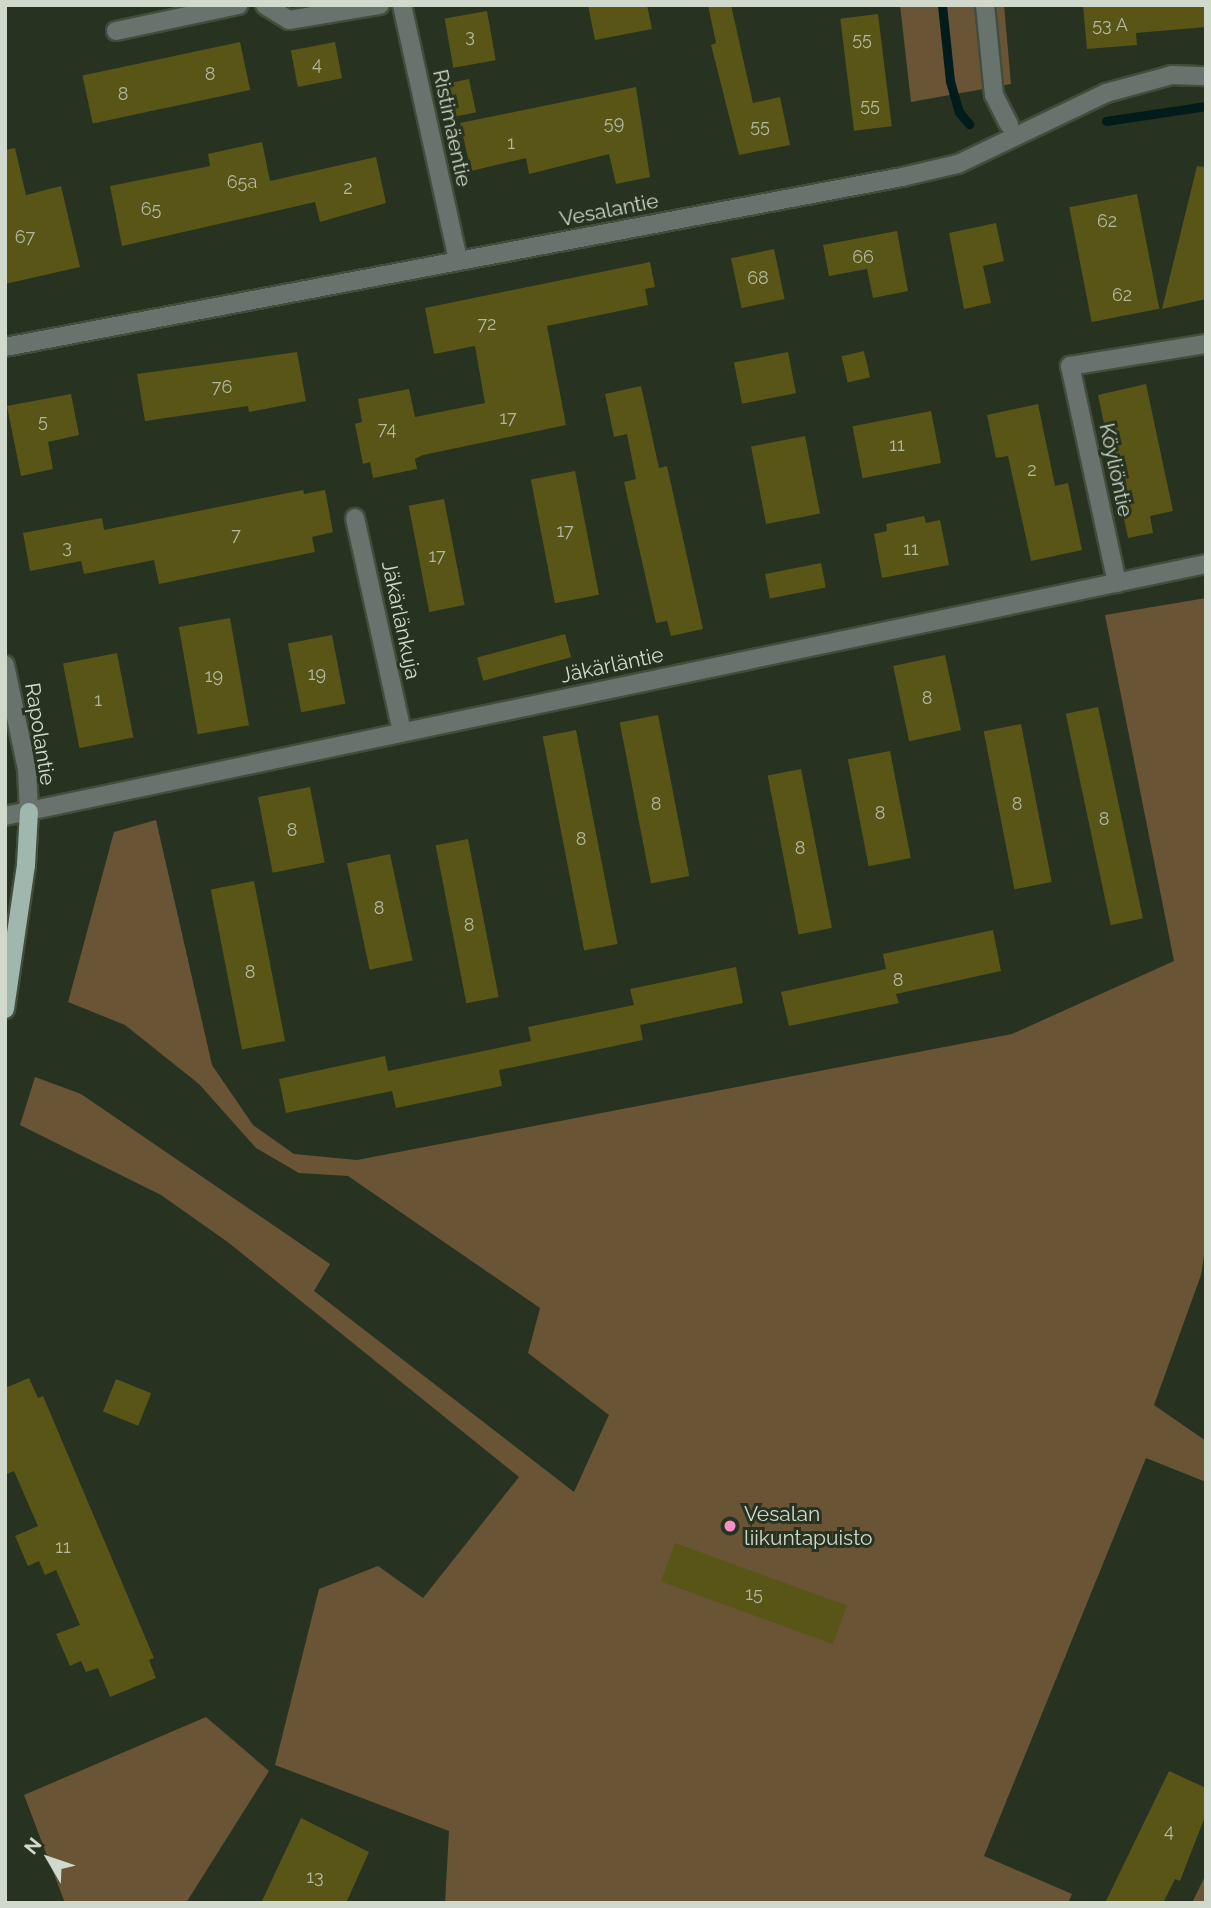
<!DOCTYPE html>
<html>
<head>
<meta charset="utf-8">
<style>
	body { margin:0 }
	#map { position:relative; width:1211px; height:1908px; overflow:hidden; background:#273320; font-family:Raleway,sans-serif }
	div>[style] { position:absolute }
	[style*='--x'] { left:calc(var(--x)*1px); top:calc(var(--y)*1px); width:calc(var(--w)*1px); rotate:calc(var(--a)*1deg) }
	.green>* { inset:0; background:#695436 }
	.stream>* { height:9px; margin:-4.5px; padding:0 4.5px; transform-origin:4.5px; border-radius:4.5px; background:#021c1c }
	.building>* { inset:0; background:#585516; transform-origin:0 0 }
	.roads { filter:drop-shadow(2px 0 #424e3c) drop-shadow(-2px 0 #424e3c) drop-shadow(0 2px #424e3c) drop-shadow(0 -2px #424e3c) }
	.minor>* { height:18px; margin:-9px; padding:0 9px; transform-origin:9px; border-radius:9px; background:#68736e }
	.major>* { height:18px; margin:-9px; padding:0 9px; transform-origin:9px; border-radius:9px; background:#9fb7ac }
	.dots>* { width:19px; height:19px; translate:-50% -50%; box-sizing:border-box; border:4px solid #273320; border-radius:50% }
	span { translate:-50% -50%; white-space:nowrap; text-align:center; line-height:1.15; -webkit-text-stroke:6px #273320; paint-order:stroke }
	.number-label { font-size:18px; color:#b3b89f }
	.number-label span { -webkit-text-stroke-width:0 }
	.street-label { font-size:21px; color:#d1d9cd }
	.poi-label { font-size:21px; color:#d1d9cd }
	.left { translate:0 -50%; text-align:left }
	.frame { position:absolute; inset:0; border:7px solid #d1d9cd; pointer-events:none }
	.north { position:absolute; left:14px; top:1824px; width:70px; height:70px; -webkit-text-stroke:5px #273320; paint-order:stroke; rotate:309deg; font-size:19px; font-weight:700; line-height:28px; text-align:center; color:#d1d9cd }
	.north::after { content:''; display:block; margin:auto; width:24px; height:32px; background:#d1d9cd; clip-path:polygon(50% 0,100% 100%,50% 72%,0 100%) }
</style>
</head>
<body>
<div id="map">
	<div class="green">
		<div style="clip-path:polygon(900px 5px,1004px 5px,1011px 84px,911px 102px)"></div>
		<div style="clip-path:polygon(1206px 598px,1206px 1243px,1201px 1275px,1154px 1405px,1206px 1441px,1206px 1482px,1146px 1458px,984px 1856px,1072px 1894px,1068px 1903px,445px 1903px,449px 1831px,275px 1765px,319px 1589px,378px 1566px,423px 1598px,519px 1477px,229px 1243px,161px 1195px,20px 1125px,35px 1077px,81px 1094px,330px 1264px,314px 1291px,574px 1492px,609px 1415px,528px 1353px,540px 1308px,348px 1176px,299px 1173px,256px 1148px,199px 1084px,125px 1025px,68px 1002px,114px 832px,156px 820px,212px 1065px,253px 1125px,294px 1154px,357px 1160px,1012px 1034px,1174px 961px,1105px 615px)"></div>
		<div style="clip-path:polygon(206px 1717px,269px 1771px,186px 1903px,65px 1903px,24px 1795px)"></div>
		<div style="clip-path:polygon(1206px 1874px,1206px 1903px,1192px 1903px)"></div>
	</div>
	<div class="stream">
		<div style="--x:942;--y:5;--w:76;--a:84"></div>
		<div style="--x:950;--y:81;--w:32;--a:74"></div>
		<div style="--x:959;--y:112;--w:16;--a:50"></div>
		<div style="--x:1106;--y:121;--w:101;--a:-8.5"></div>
	</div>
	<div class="building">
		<div style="clip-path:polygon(588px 5px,647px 5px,652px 29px,595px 40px)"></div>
		<div style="clip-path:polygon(708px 5px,731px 5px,753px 103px,780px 97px,790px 145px,739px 155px,711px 45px,716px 43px)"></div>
		<div style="clip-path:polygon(1083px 5px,1206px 5px,1206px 27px,1136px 33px,1137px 45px,1087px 49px)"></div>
		<div style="left:487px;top:11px;width:50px;height:43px;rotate:80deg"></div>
		<div style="left:878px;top:14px;width:113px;height:38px;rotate:83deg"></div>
		<div style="left:240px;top:42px;width:49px;height:161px;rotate:78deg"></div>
		<div style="left:335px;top:42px;width:37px;height:45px;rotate:79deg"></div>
		<div style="left:469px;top:79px;width:34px;height:30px;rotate:78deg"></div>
		<div style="clip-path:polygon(636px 87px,650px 177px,616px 184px,609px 154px,529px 174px,526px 158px,471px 171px,460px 123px)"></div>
		<div style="clip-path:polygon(262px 142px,270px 181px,376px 157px,386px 203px,320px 222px,315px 202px,122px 246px,110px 186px,210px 166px,208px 154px)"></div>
		<div style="clip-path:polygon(15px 148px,26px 195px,61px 186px,80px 267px,5px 284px,5px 150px)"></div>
		<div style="clip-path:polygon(1197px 166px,1206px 167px,1206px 299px,1162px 309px)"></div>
		<div style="left:1137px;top:194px;width:117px;height:69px;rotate:79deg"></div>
		<div style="clip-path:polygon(996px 223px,1004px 261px,983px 266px,991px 303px,964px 309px,949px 233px)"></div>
		<div style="clip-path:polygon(897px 231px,908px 291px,873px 298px,867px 269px,829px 276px,823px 245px)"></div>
		<div style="left:774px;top:249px;width:51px;height:44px;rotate:78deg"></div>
		<div style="clip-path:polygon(650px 262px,655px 287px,645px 289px,648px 305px,547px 326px,566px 425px,423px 455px,415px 459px,417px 469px,373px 478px,370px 462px,363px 464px,355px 424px,362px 422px,358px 399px,409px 389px,415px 417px,485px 403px,475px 346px,434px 354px,425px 308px)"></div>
		<div style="left:864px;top:351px;width:27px;height:23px;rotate:77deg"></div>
		<div style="clip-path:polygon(297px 352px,306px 401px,249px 412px,248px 406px,145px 421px,137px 374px)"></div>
		<div style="left:788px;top:352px;width:42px;height:55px;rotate:79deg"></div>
		<div style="clip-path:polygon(1146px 384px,1173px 511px,1150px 516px,1153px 533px,1128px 538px,1098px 395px)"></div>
		<div style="clip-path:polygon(641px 386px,659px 468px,667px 466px,703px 629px,671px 636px,667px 621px,656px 623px,624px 482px,636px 479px,627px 434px,614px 437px,605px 394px)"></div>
		<div style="clip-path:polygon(71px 394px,79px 435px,48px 442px,53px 469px,21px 476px,7px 406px)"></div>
		<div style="clip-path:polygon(1038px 404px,1055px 486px,1068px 483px,1082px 550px,1031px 561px,1008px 456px,996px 458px,987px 415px)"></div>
		<div style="left:931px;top:411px;width:53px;height:80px;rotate:79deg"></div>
		<div style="left:805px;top:436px;width:79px;height:55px;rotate:79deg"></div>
		<div style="left:575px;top:471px;width:126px;height:45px;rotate:79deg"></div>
		<div style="clip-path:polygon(303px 490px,304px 494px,325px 490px,333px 532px,312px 537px,315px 552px,159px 584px,154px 560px,84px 574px,81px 561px,30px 571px,23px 533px,102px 518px,104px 530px)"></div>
		<div style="left:444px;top:499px;width:108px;height:36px;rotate:79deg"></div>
		<div style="clip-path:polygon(924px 516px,926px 523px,940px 520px,949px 565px,882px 578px,874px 534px,887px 531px,886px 524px)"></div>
		<div style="left:821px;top:563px;width:25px;height:57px;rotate:79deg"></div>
		<div style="left:230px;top:618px;width:109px;height:52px;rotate:80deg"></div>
		<div style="left:565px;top:634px;width:24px;height:91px;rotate:75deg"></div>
		<div style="left:332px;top:635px;width:70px;height:45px;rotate:79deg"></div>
		<div style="left:117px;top:653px;width:86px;height:55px;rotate:79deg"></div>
		<div style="left:945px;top:655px;width:77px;height:53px;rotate:78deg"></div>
		<div style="left:1098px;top:707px;width:216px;height:33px;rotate:78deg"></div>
		<div style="left:658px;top:715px;width:164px;height:39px;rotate:79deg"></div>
		<div style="left:1021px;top:724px;width:161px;height:38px;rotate:79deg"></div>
		<div style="left:576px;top:730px;width:218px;height:34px;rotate:79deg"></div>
		<div style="left:890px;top:751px;width:109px;height:43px;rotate:79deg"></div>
		<div style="left:801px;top:769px;width:162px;height:34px;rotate:79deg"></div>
		<div style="left:310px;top:787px;width:77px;height:53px;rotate:79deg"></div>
		<div style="left:468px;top:839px;width:161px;height:33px;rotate:79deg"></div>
		<div style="left:390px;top:854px;width:109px;height:44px;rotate:78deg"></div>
		<div style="left:254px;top:881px;width:163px;height:44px;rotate:79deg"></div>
		<div style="clip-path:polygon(993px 930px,1001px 971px,896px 994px,899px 1003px,789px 1026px,781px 992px,886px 969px,883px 954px)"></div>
		<div style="clip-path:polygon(736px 967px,743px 1003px,640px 1025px,643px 1040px,499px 1070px,502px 1086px,396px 1108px,392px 1091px,286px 1113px,279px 1079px,385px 1056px,388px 1071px,531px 1041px,528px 1027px,634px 1005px,630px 989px)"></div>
		<div style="clip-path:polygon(29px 1378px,38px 1398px,43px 1396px,154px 1658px,149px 1660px,156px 1678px,110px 1697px,98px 1668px,86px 1672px,81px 1661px,70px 1666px,56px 1634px,80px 1625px,56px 1570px,45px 1575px,39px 1561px,28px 1566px,15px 1536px,38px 1526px,14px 1471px,5px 1475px,5px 1388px)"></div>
		<div style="left:116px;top:1379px;width:38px;height:35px;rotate:22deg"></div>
		<div style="left:675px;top:1543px;width:183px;height:41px;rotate:20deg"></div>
		<div style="clip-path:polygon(1169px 1771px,1206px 1788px,1206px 1814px,1180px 1881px,1175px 1879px,1163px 1903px,1105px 1903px)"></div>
		<div style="clip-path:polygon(301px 1818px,369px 1852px,346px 1903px,261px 1903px)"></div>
	</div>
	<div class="roads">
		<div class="minor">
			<div style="--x:265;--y:5;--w:28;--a:32"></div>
			<div style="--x:289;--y:20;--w:92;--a:-9.4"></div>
			<div style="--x:402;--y:5;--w:261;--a:77.6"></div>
			<div style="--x:985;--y:5;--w:90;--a:84.3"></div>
			<div style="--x:994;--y:95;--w:33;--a:63"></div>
			<div style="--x:116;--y:31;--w:125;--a:-12"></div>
			<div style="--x:5;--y:347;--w:913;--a:-10.73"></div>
			<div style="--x:902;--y:177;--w:57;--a:-13.1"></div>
			<div style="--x:958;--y:164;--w:164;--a:-25.6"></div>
			<div style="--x:1106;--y:93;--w:68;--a:-15.3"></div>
			<div style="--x:1172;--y:75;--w:34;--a:2"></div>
			<div style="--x:355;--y:518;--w:219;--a:77.6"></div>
			<div style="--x:1117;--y:583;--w:222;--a:-102.2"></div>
			<div style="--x:1070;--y:366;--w:138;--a:-9.2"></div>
			<div style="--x:5;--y:665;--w:106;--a:78.1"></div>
			<div style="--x:27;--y:769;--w:43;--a:87.3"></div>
			<div style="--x:5;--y:816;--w:1227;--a:-11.85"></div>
		</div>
		<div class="major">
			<div style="--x:5;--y:1009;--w:146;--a:-81.7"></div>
			<div style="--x:26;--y:865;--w:53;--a:-86.8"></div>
		</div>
	</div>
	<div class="dots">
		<div style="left:730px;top:1526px;background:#f98fc9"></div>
	</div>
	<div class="number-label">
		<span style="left:1110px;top:25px">53 A</span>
		<span style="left:470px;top:36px">3</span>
		<span style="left:862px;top:39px">55</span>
		<span style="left:317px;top:64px">4</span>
		<span style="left:210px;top:74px">8</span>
		<span style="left:123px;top:94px">8</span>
		<span style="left:870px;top:105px">55</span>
		<span style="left:614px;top:123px">59</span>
		<span style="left:760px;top:126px">55</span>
		<span style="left:511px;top:143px">1</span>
		<span style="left:242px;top:182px">65a</span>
		<span style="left:348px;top:188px">2</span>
		<span style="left:151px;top:209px">65</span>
		<span style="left:1107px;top:221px">62</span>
		<span style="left:25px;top:237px">67</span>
		<span style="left:863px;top:257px">66</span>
		<span style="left:758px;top:278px">68</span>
		<span style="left:1122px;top:295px">62</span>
		<span style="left:487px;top:324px">72</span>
		<span style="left:222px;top:387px">76</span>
		<span style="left:508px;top:418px">17</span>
		<span style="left:43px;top:421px">5</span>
		<span style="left:387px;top:429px">74</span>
		<span style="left:897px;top:445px">11</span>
		<span style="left:1032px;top:470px">2</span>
		<span style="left:565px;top:531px">17</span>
		<span style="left:236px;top:535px">7</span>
		<span style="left:67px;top:547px">3</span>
		<span style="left:911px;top:549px">11</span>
		<span style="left:437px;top:556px">17</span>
		<span style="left:317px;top:674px">19</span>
		<span style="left:214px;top:676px">19</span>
		<span style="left:927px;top:698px">8</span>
		<span style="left:98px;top:700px">1</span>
		<span style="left:656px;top:804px">8</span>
		<span style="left:1017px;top:804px">8</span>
		<span style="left:880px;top:813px">8</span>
		<span style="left:1104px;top:819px">8</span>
		<span style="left:292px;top:830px">8</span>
		<span style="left:581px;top:839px">8</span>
		<span style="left:800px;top:848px">8</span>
		<span style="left:379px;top:908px">8</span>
		<span style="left:469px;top:925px">8</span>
		<span style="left:250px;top:972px">8</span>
		<span style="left:898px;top:980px">8</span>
		<span style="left:63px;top:1547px">11</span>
		<span style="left:754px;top:1594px">15</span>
		<span style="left:1169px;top:1831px">4</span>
		<span style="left:315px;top:1877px">13</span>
	</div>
	<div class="street-label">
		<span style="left:452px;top:128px;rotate:78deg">Ristimäentie</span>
		<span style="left:609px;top:210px;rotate:-11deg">Vesalantie</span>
		<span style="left:1116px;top:470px;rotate:78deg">Köyliöntie</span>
		<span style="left:401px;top:620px;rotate:78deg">Jäkärlänkuja</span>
		<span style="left:612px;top:665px;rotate:-12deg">Jäkärläntie</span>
		<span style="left:40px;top:734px;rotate:81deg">Rapolantie</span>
	</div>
	<div class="poi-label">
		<span class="left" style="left:744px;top:1526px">Vesalan<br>liikuntapuisto</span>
	</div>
	<div class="frame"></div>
	<div class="north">N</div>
</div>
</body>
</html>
